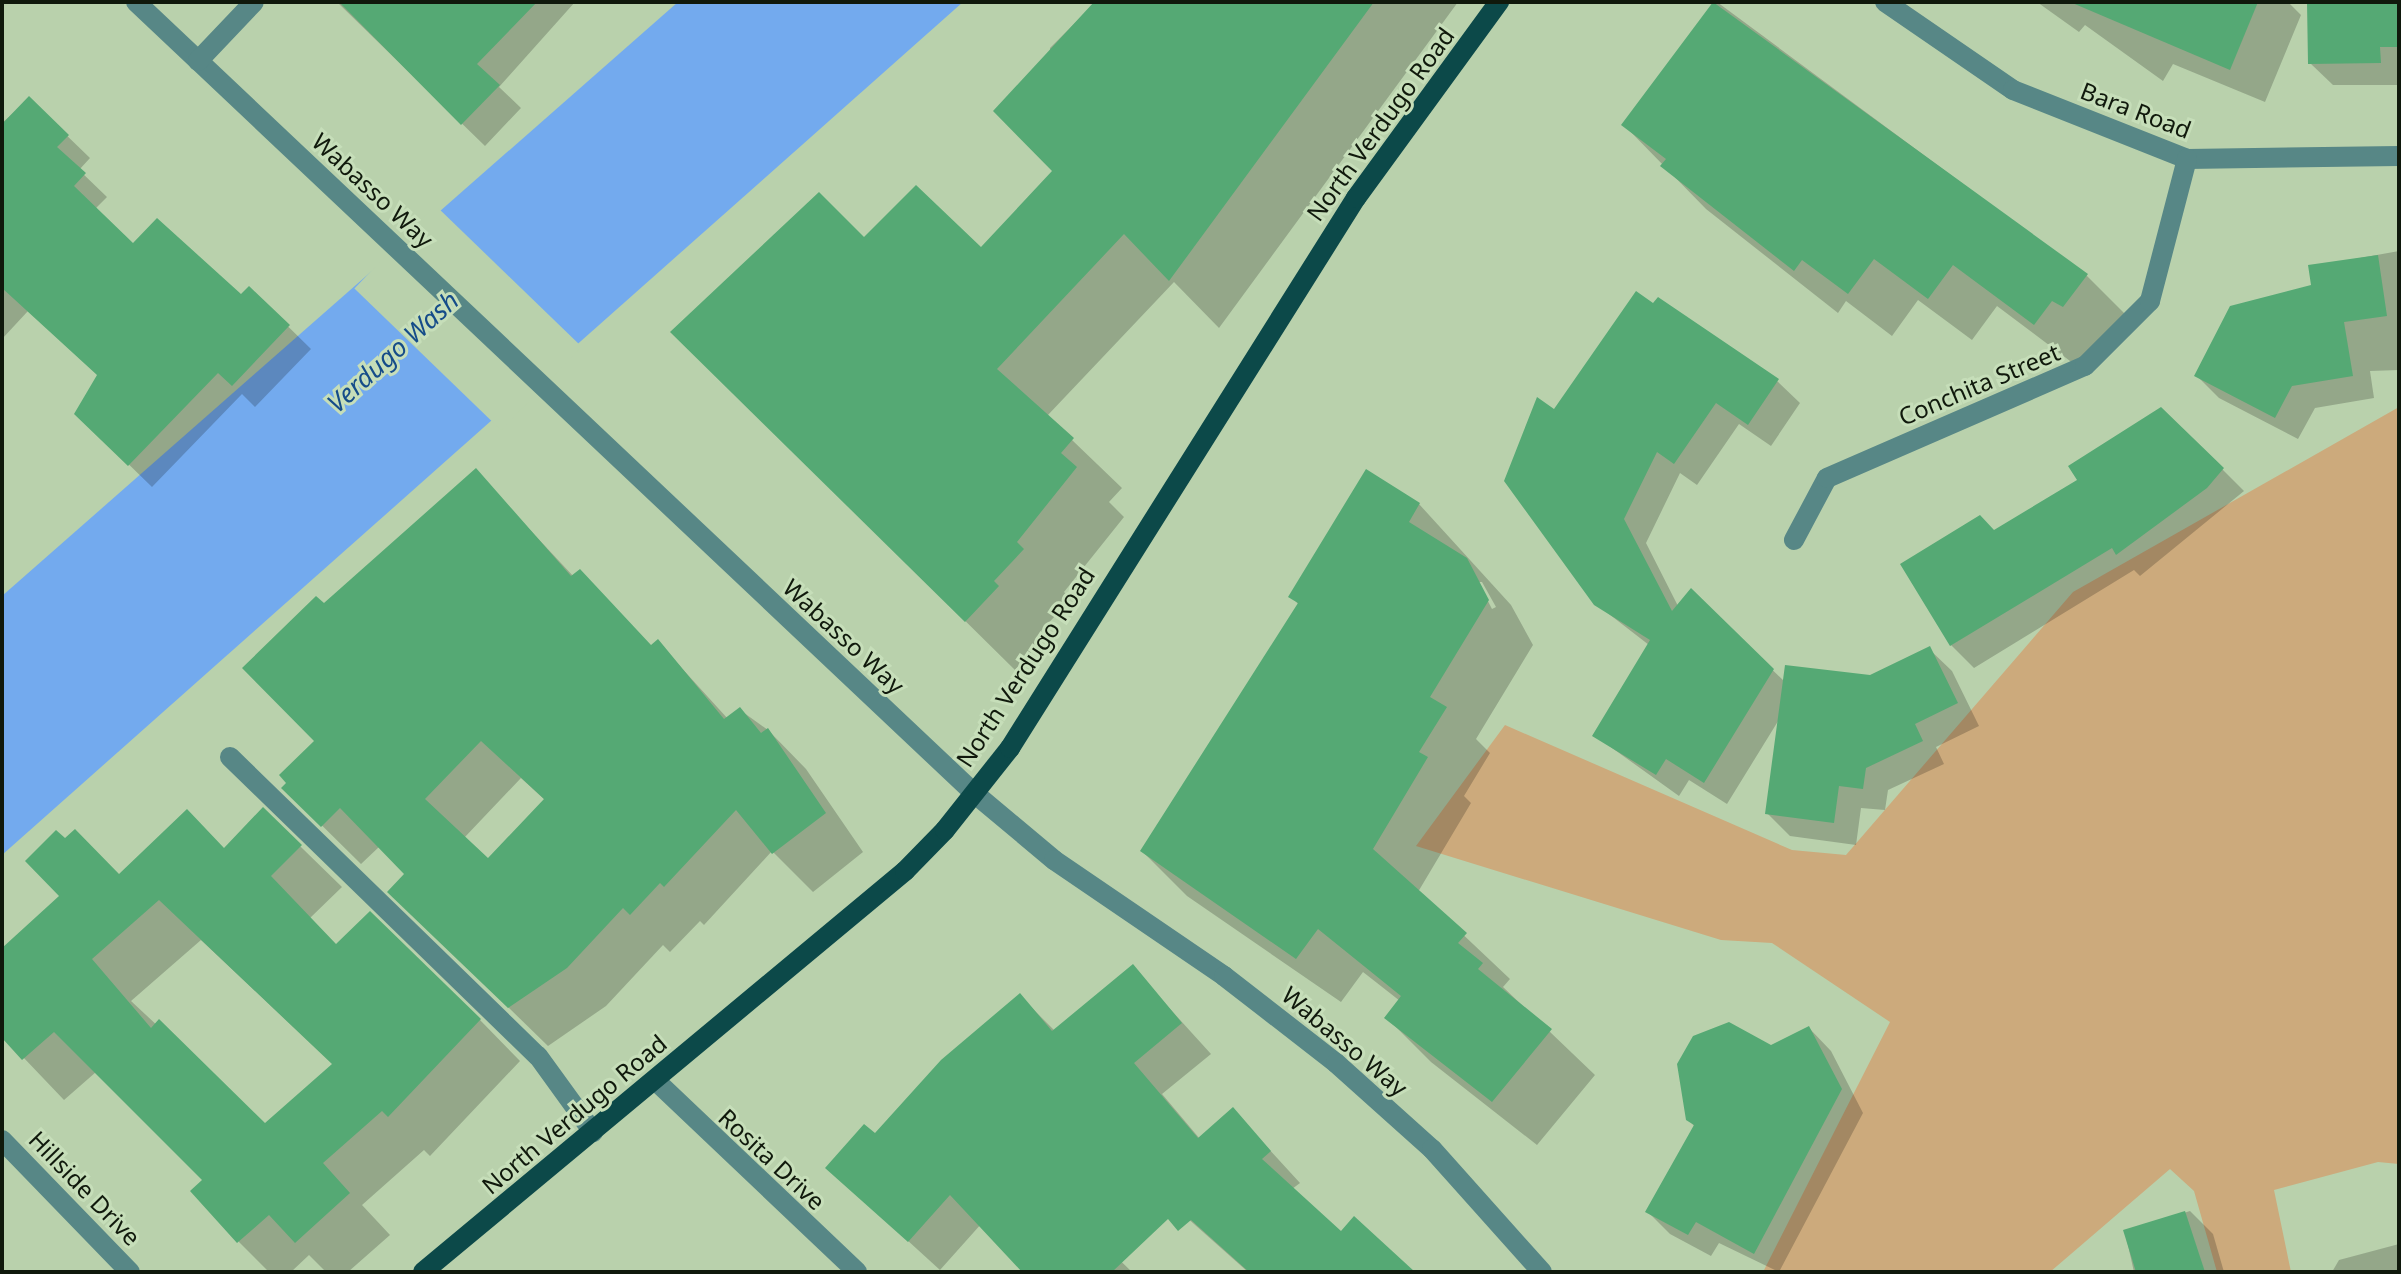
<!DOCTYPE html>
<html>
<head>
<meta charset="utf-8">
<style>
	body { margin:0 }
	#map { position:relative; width:2401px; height:1274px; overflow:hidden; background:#b9d1ac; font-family:"Noto Sans",sans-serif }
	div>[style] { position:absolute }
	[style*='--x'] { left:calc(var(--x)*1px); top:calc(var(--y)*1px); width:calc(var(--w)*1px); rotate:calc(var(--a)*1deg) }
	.green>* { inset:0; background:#ccaa7c }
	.water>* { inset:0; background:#73aaee }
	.pier>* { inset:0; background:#b9d1ac; transform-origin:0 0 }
	.shadow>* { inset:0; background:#0003 }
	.building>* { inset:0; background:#55a974 }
	.minor>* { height:20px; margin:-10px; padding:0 10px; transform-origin:10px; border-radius:10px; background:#578786 }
	.major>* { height:20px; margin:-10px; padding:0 10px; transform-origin:10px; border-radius:10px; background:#0c4949 }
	span { translate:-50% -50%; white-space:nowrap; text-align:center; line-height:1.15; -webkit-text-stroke:6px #c6deb9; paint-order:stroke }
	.street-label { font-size:24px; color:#10190c }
	.water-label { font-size:26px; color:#154c89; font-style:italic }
	.frame { position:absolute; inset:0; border:4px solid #10190c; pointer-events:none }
</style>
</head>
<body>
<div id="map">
	<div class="green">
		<div style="clip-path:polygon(2399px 407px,2399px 1164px,2378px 1162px,2274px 1190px,2291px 1272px,2217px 1272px,2194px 1191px,2170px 1169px,2050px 1272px,1763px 1272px,1890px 1022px,1772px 943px,1721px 940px,1416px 846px,1505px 725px,1792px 850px,1846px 855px,2073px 592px)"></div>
	</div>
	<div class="water">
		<div style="clip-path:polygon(678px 2px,963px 2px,2px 855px,2px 596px)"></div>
	</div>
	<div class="pier">
		<div style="left:435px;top:205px;width:204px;height:116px;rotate:44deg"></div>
	</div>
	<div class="shadow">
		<div style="clip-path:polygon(337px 2px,575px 2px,499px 87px,521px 108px,485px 146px)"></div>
		<div style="clip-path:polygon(1096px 2px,1458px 2px,1219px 328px,1174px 282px,1047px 416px,1122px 488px,1109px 502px,1124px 517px,1064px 592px,1071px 599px,1041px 631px,1046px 636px,1015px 670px,722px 381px,864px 239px,981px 250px,1055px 171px,1050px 48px)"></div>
		<div style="clip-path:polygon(1717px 2px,2086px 275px,2129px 318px,2078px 367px,1997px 306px,1972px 340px,1918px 300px,1892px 336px,1846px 301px,1838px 313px,1706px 209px,1624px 125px)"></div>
		<div style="clip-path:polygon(2037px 2px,2288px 2px,2301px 15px,2265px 102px,2173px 64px,2163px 81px,2085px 25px,2079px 32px)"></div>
		<div style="clip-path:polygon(2309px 2px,2399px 2px,2399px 85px,2333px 85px,2310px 63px)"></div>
		<div style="clip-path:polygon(29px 99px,90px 158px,79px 170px,107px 197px,95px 209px,133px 246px,241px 297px,249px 288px,311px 349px,255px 407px,242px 394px,152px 487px,77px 414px,99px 376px,28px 311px,2px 339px,2px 123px)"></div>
		<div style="clip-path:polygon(2399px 251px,2399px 370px,2370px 371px,2374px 398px,2315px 408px,2298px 439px,2219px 398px,2197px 376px,2313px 286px,2310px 267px)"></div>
		<div style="clip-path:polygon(1777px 381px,1800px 403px,1771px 446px,1739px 424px,1697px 485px,1680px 473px,1646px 543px,1678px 606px,1691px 591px,1785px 682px,1870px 677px,1929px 649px,1952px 671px,1979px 726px,1936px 747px,1944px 764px,1888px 790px,1885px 810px,1861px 808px,1856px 845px,1790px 836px,1767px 813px,1780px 718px,1727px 804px,1689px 780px,1679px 796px,1594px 735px,1649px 645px,1596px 604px,1555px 411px)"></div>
		<div style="clip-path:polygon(2222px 469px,2244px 491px,2140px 576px,2134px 570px,1974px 668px,1951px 645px)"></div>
		<div style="clip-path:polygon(evenodd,475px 471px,574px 577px,652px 647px,658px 642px,728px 719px,740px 710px,768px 730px,806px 769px,863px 852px,813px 892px,772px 851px,704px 925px,700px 921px,670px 952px,663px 945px,606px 1006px,548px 1046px,429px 930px,406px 874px,380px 846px,361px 864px,284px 788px,317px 741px,324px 606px,475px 471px,521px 778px,545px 800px,488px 861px,464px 838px,521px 778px)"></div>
		<div style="clip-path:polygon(evenodd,1419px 504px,1511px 605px,1533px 645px,1476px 739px,1490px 753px,1464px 796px,1471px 803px,1418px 892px,1510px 979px,1503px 987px,1595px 1075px,1537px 1145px,1431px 1062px,1387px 1018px,1400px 1001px,1363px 972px,1341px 1002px,1187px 896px,1142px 851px,1299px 605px,1291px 596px,1419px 504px,1478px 582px,1482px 582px,1496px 607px,1492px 609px,1478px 582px)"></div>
		<div style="clip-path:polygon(evenodd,263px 810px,342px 887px,310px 918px,337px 946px,480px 1020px,520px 1061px,430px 1156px,424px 1150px,362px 1205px,390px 1235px,348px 1272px,326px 1272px,309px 1255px,291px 1272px,269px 1272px,239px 1242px,205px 1180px,96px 1072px,64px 1100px,2px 1035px,2px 955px,120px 876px,225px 849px,263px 810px,201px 940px,334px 1065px,265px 1126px,131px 1001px,201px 940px)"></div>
		<div style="clip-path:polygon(1132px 967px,1211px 1054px,1162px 1094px,1200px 1139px,1233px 1110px,1300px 1183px,1292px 1189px,1341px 1234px,1411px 1272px,1248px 1272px,1050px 1096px,1003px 1147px,1132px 1272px,1030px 1272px,982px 1223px,940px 1270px,828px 1168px,875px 1136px,1020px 996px,1055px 1031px)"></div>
		<div style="clip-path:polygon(1809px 1028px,1831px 1051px,1863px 1113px,1779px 1272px,1719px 1243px,1711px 1256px,1670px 1234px,1648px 1212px,1695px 1127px,1688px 1119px,1771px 1047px)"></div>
		<div style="clip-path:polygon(2190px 1211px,2213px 1234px,2224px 1272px,2134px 1272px,2125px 1232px)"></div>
		<div style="clip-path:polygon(2399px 1244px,2399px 1272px,2332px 1272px,2339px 1260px)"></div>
	</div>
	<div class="building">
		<div style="clip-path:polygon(339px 2px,537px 2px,477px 64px,500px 85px,461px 125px)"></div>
		<div style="clip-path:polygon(1094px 2px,1374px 2px,1169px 281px,1124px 234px,997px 369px,1074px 438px,1061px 453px,1077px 467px,1017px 542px,1024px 549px,994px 581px,999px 586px,965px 622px,670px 332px,819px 192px,864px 237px,916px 185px,981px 247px,1052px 171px,993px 111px)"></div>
		<div style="clip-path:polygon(1713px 2px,2088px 274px,2063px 307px,2052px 301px,2034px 325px,1953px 265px,1928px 299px,1874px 259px,1848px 294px,1802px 260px,1794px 271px,1660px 166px,1666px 159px,1621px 125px)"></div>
		<div style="clip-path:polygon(2070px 2px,2258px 2px,2230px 70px)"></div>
		<div style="clip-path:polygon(2307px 2px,2399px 2px,2399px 47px,2380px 47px,2381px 63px,2308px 64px)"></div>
		<div style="clip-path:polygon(29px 96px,69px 135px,57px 147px,86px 173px,74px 186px,133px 243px,157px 218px,241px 294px,249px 286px,290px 325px,232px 386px,218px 373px,128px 466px,74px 414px,97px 375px,2px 288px,2px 124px)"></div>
		<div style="clip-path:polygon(2378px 255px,2387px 316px,2344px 322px,2353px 376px,2292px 386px,2275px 418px,2194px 376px,2230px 306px,2311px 285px,2308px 265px)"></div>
		<div style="clip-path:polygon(1636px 291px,1653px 303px,1658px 297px,1779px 379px,1748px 425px,1716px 403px,1674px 464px,1657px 452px,1624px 519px,1672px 611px,1691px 588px,1774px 669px,1704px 783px,1666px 759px,1656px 775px,1592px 736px,1650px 640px,1594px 605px,1504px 481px,1537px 397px,1554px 409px)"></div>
		<div style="clip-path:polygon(2161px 407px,2224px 468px,2207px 488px,2116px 555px,2112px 548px,1950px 646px,1900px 564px,1980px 515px,1994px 530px,2077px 480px,2068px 466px)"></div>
		<div style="clip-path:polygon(evenodd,476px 468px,571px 576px,580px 569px,651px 645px,658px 639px,724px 719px,740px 707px,761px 733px,768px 728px,826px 813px,772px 854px,736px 810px,664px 887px,660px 883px,630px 915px,623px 908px,567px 968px,508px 1008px,387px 892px,404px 874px,340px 808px,321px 827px,281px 788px,286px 783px,279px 775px,314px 741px,242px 668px,316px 596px,324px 603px,476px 468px,481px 741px,544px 799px,488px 858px,425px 799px,481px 741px)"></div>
		<div style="clip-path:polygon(1366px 469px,1420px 503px,1409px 522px,1467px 558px,1489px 600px,1430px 697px,1447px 707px,1419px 752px,1428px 757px,1373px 849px,1467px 933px,1458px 943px,1483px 963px,1478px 969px,1552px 1029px,1492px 1102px,1384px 1018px,1401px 996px,1318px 929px,1296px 959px,1140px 851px,1298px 603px,1288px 597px)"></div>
		<div style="clip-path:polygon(1930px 646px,1958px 703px,1915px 724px,1923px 741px,1866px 768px,1863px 789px,1839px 786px,1834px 823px,1765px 814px,1785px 665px,1870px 675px)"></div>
		<div style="clip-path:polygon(evenodd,263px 807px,302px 845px,271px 876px,336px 944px,370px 911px,481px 1019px,388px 1117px,382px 1111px,323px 1163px,350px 1193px,295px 1243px,269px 1215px,237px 1243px,190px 1191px,202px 1180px,54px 1032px,22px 1060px,2px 1038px,2px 948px,59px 896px,25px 861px,56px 830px,65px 838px,75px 829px,119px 874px,187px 809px,224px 848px,263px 807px,159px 900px,332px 1064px,265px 1123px,159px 1019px,151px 1028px,92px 959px,159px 900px)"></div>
		<div style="clip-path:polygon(1133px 964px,1182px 1023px,1134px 1063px,1198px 1138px,1233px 1107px,1271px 1151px,1262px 1159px,1341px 1231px,1354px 1216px,1415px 1272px,1249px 1272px,1191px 1220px,1178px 1231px,1168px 1219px,1112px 1272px,1022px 1272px,950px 1195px,908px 1242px,825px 1168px,864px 1124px,875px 1133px,941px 1060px,1020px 993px,1052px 1031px)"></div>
		<div style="clip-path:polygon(1729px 1022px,1771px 1045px,1809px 1026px,1842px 1089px,1754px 1254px,1696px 1222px,1688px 1235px,1645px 1212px,1694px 1125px,1686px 1120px,1677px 1064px,1693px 1036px)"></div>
		<div style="clip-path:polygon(2185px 1211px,2205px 1272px,2136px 1272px,2123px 1230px)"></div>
	</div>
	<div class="minor">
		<div style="--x:136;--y:2;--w:1152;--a:43.35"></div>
		<div style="--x:974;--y:793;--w:104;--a:39.9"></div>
		<div style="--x:1054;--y:860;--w:206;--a:34.3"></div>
		<div style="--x:1224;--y:976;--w:142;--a:37.8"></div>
		<div style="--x:1336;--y:1063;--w:129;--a:41.9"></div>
		<div style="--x:1432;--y:1149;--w:165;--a:48.2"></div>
		<div style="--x:1885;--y:2;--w:155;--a:34.5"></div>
		<div style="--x:2013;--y:90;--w:187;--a:21.6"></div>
		<div style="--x:2187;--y:159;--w:212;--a:-0.8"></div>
		<div style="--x:198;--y:61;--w:81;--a:-46.5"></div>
		<div style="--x:1794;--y:540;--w:70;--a:-62"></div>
		<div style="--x:1827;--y:478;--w:281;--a:-23.5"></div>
		<div style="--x:2085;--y:366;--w:92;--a:-45"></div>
		<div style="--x:2150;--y:301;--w:147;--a:-75.4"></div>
		<div style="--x:230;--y:757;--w:429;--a:44.2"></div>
		<div style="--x:538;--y:1056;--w:94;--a:54.1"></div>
		<div style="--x:656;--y:1081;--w:277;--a:43.5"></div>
		<div style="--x:2;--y:1140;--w:184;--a:45.9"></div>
	</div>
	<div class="major">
		<div style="--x:423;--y:1272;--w:627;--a:-39.76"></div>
		<div style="--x:905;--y:871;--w:57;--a:-45.7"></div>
		<div style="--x:945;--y:830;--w:105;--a:-51.6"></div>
		<div style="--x:1010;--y:748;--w:650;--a:-57.83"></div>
		<div style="--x:1356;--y:198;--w:243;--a:-53.9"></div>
	</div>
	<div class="street-label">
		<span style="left:2136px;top:110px;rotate:21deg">Bara Road</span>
		<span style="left:1380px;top:124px;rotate:-54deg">North Verdugo Road</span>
		<span style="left:373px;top:190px;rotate:43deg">Wabasso Way</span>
		<span style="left:1979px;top:384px;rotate:-23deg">Conchita Street</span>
		<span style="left:844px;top:636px;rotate:43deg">Wabasso Way</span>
		<span style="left:1025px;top:667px;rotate:-57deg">North Verdugo Road</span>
		<span style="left:1345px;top:1041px;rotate:40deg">Wabasso Way</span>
		<span style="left:574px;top:1114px;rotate:-40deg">North Verdugo Road</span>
		<span style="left:772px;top:1159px;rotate:43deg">Rosita Drive</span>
		<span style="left:85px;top:1188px;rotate:46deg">Hillside Drive</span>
	</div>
	<div class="water-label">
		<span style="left:393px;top:352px;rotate:-42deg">Verdugo Wash</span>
	</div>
	<div class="frame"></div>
</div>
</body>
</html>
